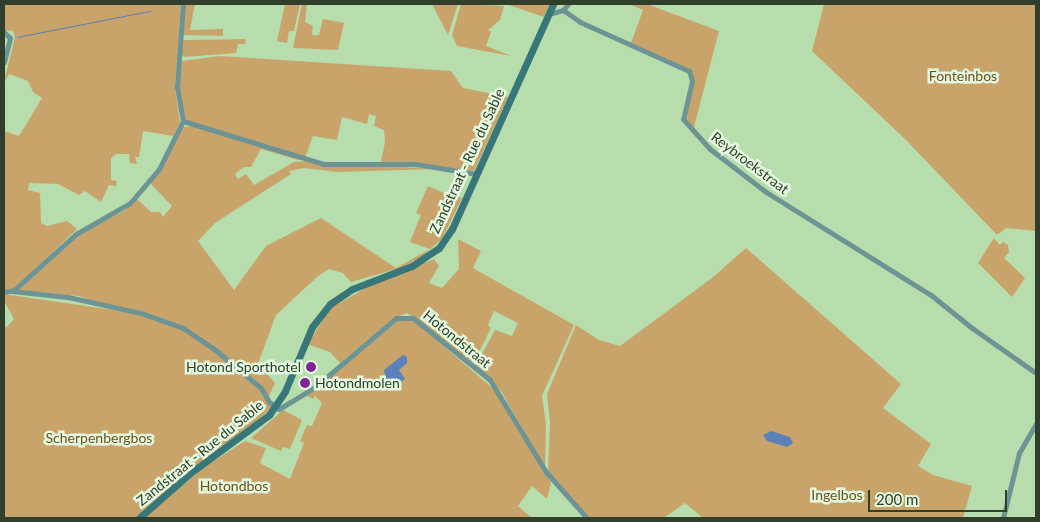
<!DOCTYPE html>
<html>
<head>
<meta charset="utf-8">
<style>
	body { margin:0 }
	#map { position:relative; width:1040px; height:522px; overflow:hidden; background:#b7ddac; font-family:Lato,sans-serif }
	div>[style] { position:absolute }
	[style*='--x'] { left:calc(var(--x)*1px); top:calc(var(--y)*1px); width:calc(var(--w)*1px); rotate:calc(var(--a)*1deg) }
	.green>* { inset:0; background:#c9a46a }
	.water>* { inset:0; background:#5c80b8 }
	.stream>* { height:1px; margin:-0.5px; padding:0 0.5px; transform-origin:0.5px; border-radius:0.5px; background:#5c80b8 }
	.street>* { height:5px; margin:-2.5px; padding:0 2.5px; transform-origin:2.5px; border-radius:2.5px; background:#6d9495 }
	.secondary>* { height:7px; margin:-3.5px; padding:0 3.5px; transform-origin:3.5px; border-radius:3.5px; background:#377679 }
	.dots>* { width:14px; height:14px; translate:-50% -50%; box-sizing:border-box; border:2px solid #e4f8df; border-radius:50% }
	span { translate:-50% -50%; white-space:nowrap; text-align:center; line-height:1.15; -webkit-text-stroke:5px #e4f8df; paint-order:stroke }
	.park-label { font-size:14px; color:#6d5120 }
	.street-label { font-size:14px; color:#303f2b }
	.poi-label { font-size:14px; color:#303f2b }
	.right { translate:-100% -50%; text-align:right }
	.left { translate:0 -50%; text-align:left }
	.frame { position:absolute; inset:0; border:5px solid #303f2b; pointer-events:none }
	.scale { position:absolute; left:868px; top:490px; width:139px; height:22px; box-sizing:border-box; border:2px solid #303f2b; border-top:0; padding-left:6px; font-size:15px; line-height:18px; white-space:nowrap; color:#303f2b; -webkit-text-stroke:4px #e4f8df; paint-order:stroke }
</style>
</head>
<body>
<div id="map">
	<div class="green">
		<div style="clip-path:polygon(4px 4px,181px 4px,175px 88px,180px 122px,173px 136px,143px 131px,139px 157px,135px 157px,137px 164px,130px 163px,129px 154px,116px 154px,111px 158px,111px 180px,117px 181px,116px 186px,109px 185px,101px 202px,85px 191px,79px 195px,58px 184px,29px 183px,28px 190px,40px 193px,41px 223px,47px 226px,67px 221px,77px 229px,13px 290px,4px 292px,4px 131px,19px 136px,42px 98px,33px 92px,28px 81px,9px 74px,4px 82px,15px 37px,13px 31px,4px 30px)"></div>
		<div style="clip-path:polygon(185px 4px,195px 4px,190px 30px,223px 29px,223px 36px,183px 35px)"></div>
		<div style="clip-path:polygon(285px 4px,300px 4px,294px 31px,289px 31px,287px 43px,277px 41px)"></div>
		<div style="clip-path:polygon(302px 4px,307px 4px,305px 22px,313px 26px,312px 35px,319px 35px,323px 19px,344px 23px,338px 50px,293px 48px)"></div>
		<div style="clip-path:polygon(432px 4px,458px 4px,448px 35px)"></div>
		<div style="clip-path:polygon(461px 4px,504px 6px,500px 20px,488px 30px,491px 32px,486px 46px,511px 56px,457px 46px,452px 35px)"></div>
		<div style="clip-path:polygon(506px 4px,550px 4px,544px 17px)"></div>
		<div style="clip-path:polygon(629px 4px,647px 4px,719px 31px,693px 131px,684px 120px,693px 74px,690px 70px,631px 43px,643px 10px)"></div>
		<div style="clip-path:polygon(824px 4px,1036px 4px,1036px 231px,1006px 228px,997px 235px,906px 140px,812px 51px)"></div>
		<div style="clip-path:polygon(246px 39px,245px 44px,238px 44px,236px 53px,185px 57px,181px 54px,183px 40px)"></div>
		<div style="clip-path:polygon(220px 56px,451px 71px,463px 88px,508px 97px,474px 171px,381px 162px,385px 142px,384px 130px,374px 126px,376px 116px,369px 114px,367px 124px,342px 117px,337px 140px,313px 136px,305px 158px,298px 160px,261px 149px,251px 167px,244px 167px,235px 174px,238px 179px,246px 174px,254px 185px,294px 162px,306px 161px,436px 169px,337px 172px,304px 168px,289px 171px,291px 174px,215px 223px,198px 241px,234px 290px,266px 246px,321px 218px,396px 268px,430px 249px,410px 242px,421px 215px,416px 213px,428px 186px,448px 195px,446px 199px,454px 203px,458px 196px,462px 198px,442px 239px,421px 257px,403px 267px,351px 282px,343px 273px,329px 269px,318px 276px,276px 315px,258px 364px,275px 383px,268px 398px,273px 406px,261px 418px,134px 518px,4px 518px,4px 323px,6px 328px,14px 319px,4px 301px,4px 294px,120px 311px,79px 296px,16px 290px,81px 232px,124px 211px,137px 199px,151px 212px,160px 212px,163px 217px,172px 206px,150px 183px,182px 127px,194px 126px,184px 119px,178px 91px,182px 61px)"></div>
		<div style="clip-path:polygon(994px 238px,1000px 245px,1003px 242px,1008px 245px,1009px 252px,1004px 258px,1025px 278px,1012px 297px,978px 263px)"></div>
		<div style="clip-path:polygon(458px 239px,481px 251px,473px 268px,574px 325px,542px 396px,546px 424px,545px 468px,501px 391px,475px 367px,495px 330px,512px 336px,518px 323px,494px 311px,488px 325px,491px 328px,475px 360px,470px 362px,407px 313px,394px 318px,340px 363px,330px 352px,307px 344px,331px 308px,369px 286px,434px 259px,439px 266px,429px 283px,442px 288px,459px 269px)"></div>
		<div style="clip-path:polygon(746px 248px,901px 384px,883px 408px,931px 444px,918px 466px,933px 475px,972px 486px,963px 518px,703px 518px,685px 503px,664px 518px,589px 518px,548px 472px,550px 422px,547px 394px,576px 325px,599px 340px,620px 346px,712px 278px)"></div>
		<div style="clip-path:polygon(401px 318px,413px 320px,496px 391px,551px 483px,547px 499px,532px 486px,518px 506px,532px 518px,144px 518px,206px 466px,245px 441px,266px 448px,260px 463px,290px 479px,304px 443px,300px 441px,307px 425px,312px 426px,322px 403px,315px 396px,313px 399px,307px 396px)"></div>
		<div style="clip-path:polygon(283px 410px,302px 420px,290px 449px,283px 447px,281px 451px,251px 438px)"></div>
	</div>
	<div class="water">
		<div style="clip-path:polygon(403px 355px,407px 357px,407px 363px,399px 370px,405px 379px,395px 387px,386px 381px,384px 370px)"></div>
		<div style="clip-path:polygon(771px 431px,790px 437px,793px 443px,787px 447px,767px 441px,763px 435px)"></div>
	</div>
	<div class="stream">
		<div style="--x:17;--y:37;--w:136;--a:-11.1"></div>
	</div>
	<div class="street">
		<div style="--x:563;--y:10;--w:21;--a:35"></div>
		<div style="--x:580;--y:22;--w:120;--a:24.2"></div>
		<div style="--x:689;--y:71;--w:10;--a:73"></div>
		<div style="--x:692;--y:81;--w:39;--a:103"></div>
		<div style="--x:683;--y:119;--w:40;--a:48"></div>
		<div style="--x:710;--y:149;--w:71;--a:37.5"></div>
		<div style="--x:766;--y:192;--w:195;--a:32"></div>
		<div style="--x:931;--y:295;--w:53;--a:38.8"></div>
		<div style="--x:972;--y:328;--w:78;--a:35.1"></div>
		<div style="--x:563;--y:10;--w:8;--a:-50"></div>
		<div style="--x:549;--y:14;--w:15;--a:-16"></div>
		<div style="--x:4;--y:32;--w:8;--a:45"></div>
		<div style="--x:10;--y:38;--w:25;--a:104"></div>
		<div style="--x:183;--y:121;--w:147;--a:17"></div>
		<div style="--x:324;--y:164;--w:91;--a:0"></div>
		<div style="--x:415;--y:164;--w:63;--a:9.2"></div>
		<div style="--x:12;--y:291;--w:56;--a:6.1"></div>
		<div style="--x:68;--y:297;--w:75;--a:12.4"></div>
		<div style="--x:141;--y:313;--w:45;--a:19.7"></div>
		<div style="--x:183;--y:328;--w:36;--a:34"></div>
		<div style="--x:213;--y:348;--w:62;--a:39.8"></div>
		<div style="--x:261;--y:388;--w:16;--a:60"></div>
		<div style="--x:269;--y:402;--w:12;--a:35"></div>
		<div style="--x:279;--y:409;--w:42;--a:-31.4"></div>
		<div style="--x:315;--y:387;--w:106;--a:-40.4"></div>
		<div style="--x:396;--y:318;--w:17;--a:0"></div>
		<div style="--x:413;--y:318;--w:99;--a:38.8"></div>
		<div style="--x:490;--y:380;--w:108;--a:58.7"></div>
		<div style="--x:546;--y:472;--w:62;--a:48.3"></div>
		<div style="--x:4;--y:292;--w:10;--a:-11"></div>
		<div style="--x:14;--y:290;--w:84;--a:-42.1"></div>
		<div style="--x:76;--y:234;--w:62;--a:-29.9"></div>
		<div style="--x:130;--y:203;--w:45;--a:-49.5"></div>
		<div style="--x:159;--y:169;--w:54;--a:-63.4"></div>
		<div style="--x:183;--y:121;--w:35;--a:-100"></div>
		<div style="--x:177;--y:87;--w:83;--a:-85.9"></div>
		<div style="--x:1003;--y:518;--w:67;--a:-76.2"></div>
		<div style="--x:1019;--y:453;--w:34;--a:-60"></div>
	</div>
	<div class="secondary">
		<div style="--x:139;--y:518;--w:67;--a:-41.3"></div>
		<div style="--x:189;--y:474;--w:99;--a:-36.4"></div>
		<div style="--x:269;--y:415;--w:29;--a:-56"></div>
		<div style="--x:285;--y:391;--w:69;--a:-67.1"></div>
		<div style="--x:312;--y:327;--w:29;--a:-52"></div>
		<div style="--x:330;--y:304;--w:27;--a:-34"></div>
		<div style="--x:352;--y:289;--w:64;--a:-21"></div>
		<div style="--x:412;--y:266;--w:32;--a:-34"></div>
		<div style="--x:439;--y:248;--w:23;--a:-56"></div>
		<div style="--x:452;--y:229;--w:247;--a:-65.8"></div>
	</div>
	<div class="dots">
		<div style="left:311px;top:367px;background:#7d2593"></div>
		<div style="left:305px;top:383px;background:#7d2593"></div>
	</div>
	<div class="park-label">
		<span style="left:963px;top:76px">Fonteinbos</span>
		<span style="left:99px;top:438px">Scherpenbergbos</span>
		<span style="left:234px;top:486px">Hotondbos</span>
		<span style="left:837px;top:495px">Ingelbos</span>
	</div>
	<div class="street-label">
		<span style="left:467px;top:161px;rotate:-65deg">Zandstraat - Rue du Sable</span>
		<span style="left:750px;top:163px;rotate:37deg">Reybroekstraat</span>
		<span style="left:457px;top:339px;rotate:39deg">Hotondstraat</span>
		<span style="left:200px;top:453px;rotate:-39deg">Zandstraat - Rue du Sable</span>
	</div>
	<div class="poi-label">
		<span class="right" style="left:301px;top:367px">Hotond Sporthotel</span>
		<span class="left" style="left:315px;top:383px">Hotondmolen</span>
	</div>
	<div class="frame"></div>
	<div class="scale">200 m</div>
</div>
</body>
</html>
